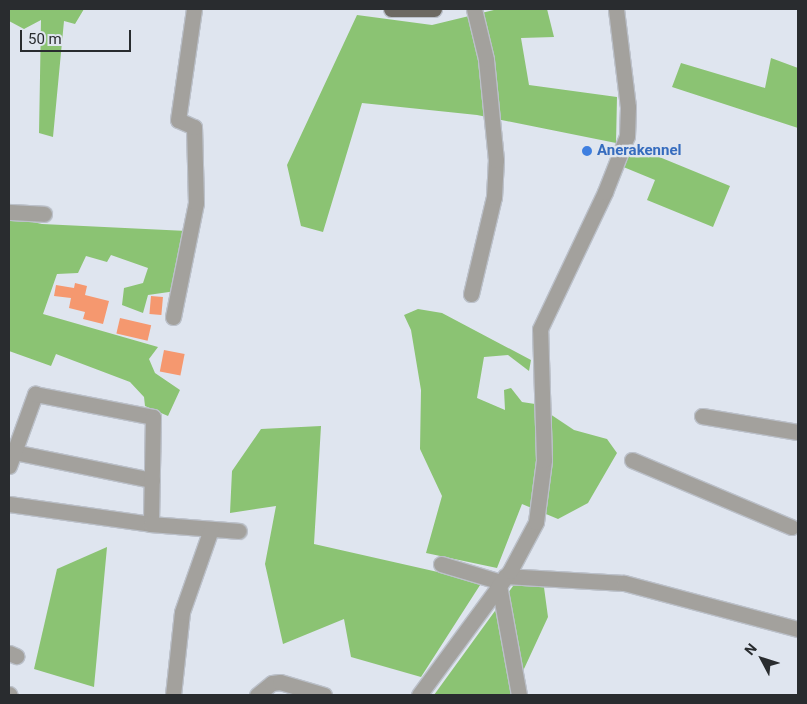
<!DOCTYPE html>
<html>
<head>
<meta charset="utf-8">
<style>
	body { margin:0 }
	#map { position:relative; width:807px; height:704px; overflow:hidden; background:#dfe5ef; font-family:Roboto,sans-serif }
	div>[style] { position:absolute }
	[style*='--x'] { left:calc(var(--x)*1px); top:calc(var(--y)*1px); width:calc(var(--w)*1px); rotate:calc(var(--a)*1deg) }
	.forest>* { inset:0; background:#8bc373 }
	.building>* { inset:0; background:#f5986f; transform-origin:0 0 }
	.roads { filter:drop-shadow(1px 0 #bbc0c9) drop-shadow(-1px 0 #bbc0c9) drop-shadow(0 1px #bbc0c9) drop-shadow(0 -1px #bbc0c9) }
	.minor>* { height:15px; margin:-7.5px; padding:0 7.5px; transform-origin:7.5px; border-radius:7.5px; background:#a3a19d }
	.major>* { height:15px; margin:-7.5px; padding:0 7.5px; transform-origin:7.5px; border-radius:7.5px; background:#6d6962 }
	.dots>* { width:14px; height:14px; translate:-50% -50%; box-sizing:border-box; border:2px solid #dfe5ef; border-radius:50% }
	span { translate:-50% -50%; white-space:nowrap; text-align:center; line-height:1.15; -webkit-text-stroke:4.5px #dfe5ef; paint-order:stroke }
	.shop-label { font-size:15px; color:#366cbe; font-weight:700 }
	.left { translate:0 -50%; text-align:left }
	.frame { position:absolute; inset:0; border:10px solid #292c2f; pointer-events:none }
	.north { position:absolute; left:737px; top:634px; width:50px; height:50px; -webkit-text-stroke:4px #dfe5ef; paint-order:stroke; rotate:310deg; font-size:14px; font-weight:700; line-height:20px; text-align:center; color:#292c2f }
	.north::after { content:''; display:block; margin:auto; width:18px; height:22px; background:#292c2f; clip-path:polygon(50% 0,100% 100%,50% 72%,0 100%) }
	.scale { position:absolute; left:20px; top:30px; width:111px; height:22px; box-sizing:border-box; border:2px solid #292c2f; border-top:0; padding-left:6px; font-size:15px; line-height:18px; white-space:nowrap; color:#292c2f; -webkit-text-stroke:4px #dfe5ef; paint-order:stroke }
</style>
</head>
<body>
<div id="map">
	<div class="forest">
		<div style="clip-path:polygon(9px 9px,84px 9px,75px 24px,64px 21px,53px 137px,39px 133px,41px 20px,24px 29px,9px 21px)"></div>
		<div style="clip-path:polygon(498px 9px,547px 9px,554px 37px,521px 38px,529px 85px,617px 97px,616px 143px,477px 115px,362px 103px,323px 232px,301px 226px,287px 165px,357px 15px,432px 25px)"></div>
		<div style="clip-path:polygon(771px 58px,798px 68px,798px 128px,672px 87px,681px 63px,765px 88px)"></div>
		<div style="clip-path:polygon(630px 145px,730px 186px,713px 227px,647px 200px,655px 180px,621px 166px)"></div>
		<div style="clip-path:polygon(9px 217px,42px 224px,187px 231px,176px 291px,148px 295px,143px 313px,122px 305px,124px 288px,143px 283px,148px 268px,111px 255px,107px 262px,86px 256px,78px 273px,57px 274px,43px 314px,158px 347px,149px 359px,155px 373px,180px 390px,168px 416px,145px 406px,144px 397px,130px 382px,56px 354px,51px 366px,9px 351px)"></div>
		<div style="clip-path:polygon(418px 309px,442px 313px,531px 360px,529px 371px,508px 355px,484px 357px,477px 398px,505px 410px,504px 390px,511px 388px,522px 402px,535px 404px,574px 430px,607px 439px,617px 453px,588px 503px,558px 519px,522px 504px,497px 568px,426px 553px,442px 496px,420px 449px,421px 390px,411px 330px,404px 315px)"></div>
		<div style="clip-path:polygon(321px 426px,314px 544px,482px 582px,421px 677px,351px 657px,344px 619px,283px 644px,265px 564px,276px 506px,230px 513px,232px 471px,261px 429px)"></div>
		<div style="clip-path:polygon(107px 547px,94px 687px,34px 669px,57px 569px)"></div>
		<div style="clip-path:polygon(521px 575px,543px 580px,548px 617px,517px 684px,518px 695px,434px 695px)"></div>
	</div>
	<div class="building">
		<div style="clip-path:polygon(75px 283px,87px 286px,85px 295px,109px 301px,103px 324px,83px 319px,85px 312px,69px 308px,71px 298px,54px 296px,56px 285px,74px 288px)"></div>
		<div style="left:151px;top:296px;width:12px;height:18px;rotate:5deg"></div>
		<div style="left:120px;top:318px;width:32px;height:16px;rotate:13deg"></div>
		<div style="left:164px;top:350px;width:21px;height:22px;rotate:11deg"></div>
	</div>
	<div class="roads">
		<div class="minor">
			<div style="--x:9;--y:212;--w:35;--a:3"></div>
			<div style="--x:471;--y:294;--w:100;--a:-76.7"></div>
			<div style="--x:494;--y:197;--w:37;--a:-87"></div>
			<div style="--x:496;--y:160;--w:101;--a:-95.7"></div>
			<div style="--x:486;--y:59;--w:51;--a:-103.5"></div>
			<div style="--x:173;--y:317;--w:116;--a:-78.6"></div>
			<div style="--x:196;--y:203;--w:76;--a:-91.5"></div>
			<div style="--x:194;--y:127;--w:17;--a:-156"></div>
			<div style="--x:178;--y:120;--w:112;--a:-81.8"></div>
			<div style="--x:702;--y:416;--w:97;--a:9.5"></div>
			<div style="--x:14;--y:452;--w:141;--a:11.5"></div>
			<div style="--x:632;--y:460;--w:173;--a:22.8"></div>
			<div style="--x:9;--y:466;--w:77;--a:-70.1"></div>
			<div style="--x:35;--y:394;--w:120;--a:11"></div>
			<div style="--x:153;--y:417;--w:107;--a:91.1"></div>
			<div style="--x:9;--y:504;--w:143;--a:8"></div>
			<div style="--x:151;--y:524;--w:88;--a:4.5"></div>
			<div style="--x:441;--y:564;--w:63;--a:16.7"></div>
			<div style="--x:505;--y:576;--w:119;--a:3.4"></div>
			<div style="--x:624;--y:583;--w:180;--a:14.8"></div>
			<div style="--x:499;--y:585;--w:112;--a:79.7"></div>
			<div style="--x:9;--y:653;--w:8;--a:23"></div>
			<div style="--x:9;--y:694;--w:1;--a:45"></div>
			<div style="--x:173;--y:695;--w:83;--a:-83.8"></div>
			<div style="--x:182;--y:612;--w:88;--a:-70.7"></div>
			<div style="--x:257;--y:695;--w:19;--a:-39"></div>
			<div style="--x:272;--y:683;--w:8;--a:-7"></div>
			<div style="--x:280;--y:682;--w:46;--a:16.5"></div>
			<div style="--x:419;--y:695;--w:154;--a:-53.7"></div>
			<div style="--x:510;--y:571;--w:55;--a:-62"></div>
			<div style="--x:536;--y:522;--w:63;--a:-82.6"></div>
			<div style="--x:544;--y:460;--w:131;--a:-91.7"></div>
			<div style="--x:540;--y:329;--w:152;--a:-64.6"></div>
			<div style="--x:605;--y:192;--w:60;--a:-68.6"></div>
			<div style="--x:627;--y:136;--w:29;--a:-88"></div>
			<div style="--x:628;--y:107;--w:99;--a:-97"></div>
		</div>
		<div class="major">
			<div style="--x:391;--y:9;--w:43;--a:0"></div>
		</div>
	</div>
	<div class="dots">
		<div style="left:587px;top:151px;background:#3f7fe0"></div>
	</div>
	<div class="shop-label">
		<span class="left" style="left:597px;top:151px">Anerakennel</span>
	</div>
	<div class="frame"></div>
	<div class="north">N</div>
	<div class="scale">50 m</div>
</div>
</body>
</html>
